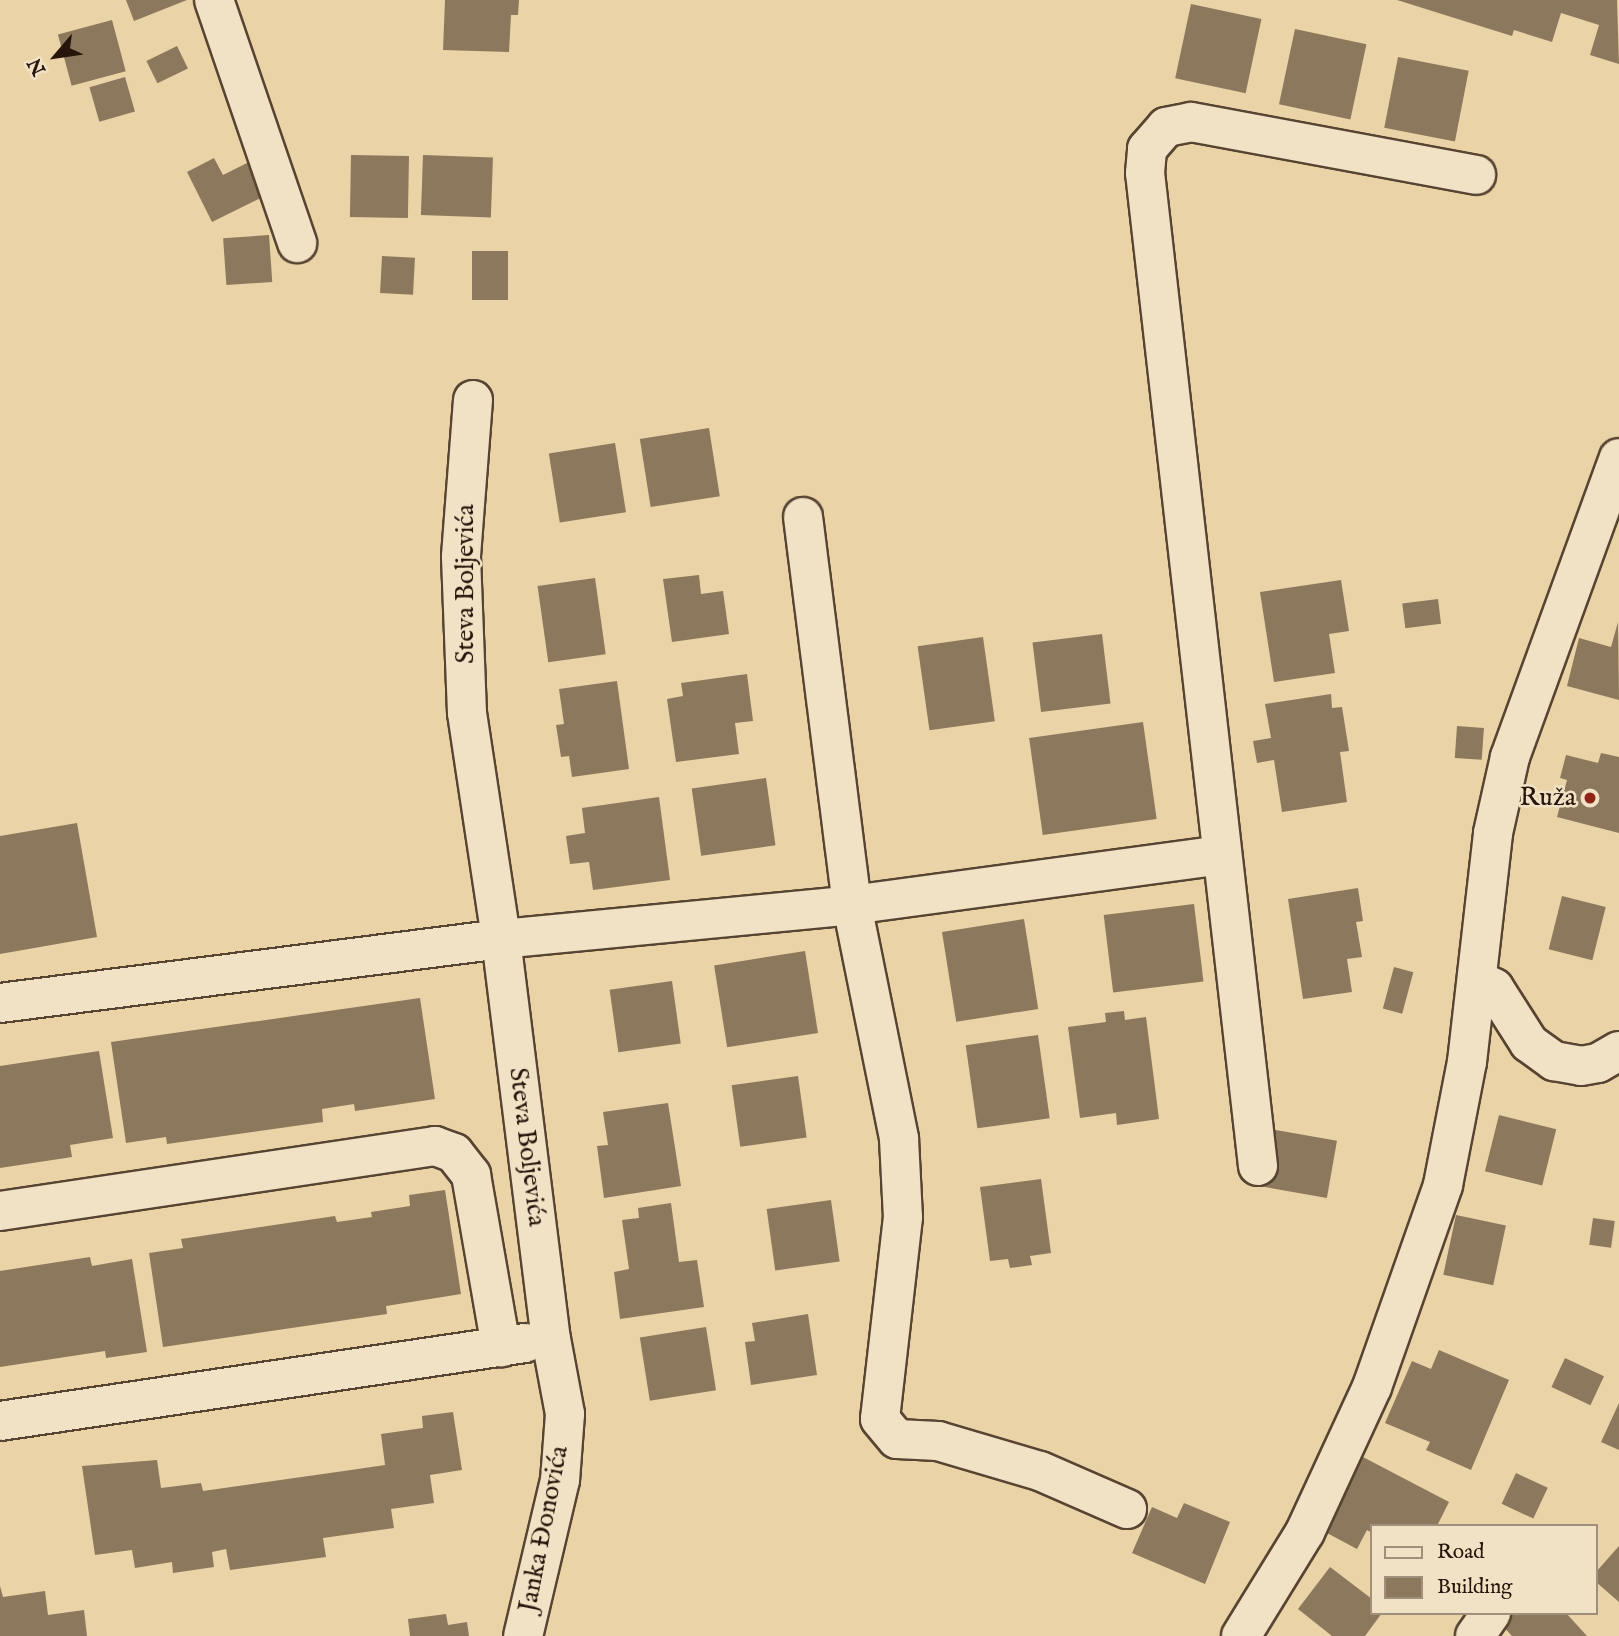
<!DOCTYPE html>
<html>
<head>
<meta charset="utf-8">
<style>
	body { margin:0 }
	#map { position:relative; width:1619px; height:1636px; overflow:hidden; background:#ead3a7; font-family:"IM FELL English",serif }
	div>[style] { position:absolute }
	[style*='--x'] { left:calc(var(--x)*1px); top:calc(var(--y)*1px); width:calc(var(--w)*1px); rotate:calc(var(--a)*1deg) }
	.building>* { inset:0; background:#8c785c; transform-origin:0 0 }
	.roads { filter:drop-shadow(2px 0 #574431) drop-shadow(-2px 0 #574431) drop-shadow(0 2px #574431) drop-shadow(0 -2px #574431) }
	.minor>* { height:38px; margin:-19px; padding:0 19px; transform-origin:19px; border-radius:19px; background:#f1e2c6 }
	.dots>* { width:19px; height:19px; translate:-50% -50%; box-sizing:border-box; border:4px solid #f1e2c6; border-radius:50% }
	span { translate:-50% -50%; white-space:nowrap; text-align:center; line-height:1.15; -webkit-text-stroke:5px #f1e2c6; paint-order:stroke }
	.street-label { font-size:26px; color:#26150a }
	.poi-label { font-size:26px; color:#26150a }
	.right { translate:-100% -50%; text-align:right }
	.legend { position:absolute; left:1370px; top:1524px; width:228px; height:91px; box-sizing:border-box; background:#f1e2c6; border:2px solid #a0907b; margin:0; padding:9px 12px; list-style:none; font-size:21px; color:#26150a }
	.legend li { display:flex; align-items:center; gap:14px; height:35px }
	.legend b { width:35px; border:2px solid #a0907b }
	.north { position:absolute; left:21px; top:21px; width:70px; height:70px; -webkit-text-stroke:5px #f1e2c6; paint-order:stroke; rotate:241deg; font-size:19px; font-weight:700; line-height:28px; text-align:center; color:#26150a }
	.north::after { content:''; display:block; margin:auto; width:24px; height:32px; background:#26150a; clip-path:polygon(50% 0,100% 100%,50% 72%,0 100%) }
</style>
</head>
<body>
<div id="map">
	<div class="building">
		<div style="clip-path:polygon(126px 0,187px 0,134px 21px)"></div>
		<div style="clip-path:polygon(445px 0,519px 0,518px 15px,511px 15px,509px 52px,443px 50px)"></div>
		<div style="clip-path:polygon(1397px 0,1617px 0,1619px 64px,1590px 55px,1599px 25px,1561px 13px,1552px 42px,1514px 30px,1512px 36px)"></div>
		<div style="left:1191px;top:4px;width:72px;height:76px;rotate:12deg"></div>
		<div style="left:112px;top:20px;width:53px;height:56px;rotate:75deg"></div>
		<div style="left:1295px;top:29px;width:73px;height:77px;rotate:12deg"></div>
		<div style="left:177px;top:46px;width:25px;height:34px;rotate:64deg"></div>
		<div style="left:1398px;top:57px;width:72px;height:72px;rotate:11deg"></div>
		<div style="left:125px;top:77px;width:36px;height:37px;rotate:74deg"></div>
		<div style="left:351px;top:155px;width:58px;height:62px;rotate:1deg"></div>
		<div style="left:423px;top:155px;width:70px;height:60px;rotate:2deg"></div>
		<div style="clip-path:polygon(214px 158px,223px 175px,255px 159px,271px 193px,212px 222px,187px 172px)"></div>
		<div style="left:269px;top:235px;width:47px;height:46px;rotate:86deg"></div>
		<div style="left:472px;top:251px;width:36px;height:49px"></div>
		<div style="left:382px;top:256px;width:33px;height:37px;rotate:3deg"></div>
		<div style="left:709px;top:428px;width:69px;height:70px;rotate:81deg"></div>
		<div style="left:615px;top:443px;width:70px;height:67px;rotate:81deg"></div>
		<div style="clip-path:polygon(699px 575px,701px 594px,723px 591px,729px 634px,672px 642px,663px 579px)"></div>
		<div style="left:595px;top:578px;width:77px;height:58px;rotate:82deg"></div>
		<div style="clip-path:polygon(1341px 580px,1349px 631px,1329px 634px,1335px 673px,1274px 682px,1260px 592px)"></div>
		<div style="left:1438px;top:599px;width:25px;height:36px;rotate:83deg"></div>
		<div style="clip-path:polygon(1618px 622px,1619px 700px,1567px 686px,1579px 638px,1611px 647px)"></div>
		<div style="left:1102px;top:634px;width:70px;height:70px;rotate:83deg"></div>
		<div style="left:983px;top:637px;width:85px;height:66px;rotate:82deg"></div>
		<div style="clip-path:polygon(747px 674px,753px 721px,735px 723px,739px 754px,676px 762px,667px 699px,683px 696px,681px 683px)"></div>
		<div style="clip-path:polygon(617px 681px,629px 769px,572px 777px,569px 756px,561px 757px,556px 725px,564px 724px,559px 689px)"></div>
		<div style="clip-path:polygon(1331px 694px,1332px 708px,1342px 707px,1349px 751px,1340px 752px,1347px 802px,1282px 812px,1274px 760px,1257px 763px,1253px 741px,1271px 738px,1265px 704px)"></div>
		<div style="left:1143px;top:722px;width:98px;height:115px;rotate:82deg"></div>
		<div style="left:1457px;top:726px;width:27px;height:32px;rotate:4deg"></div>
		<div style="clip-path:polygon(1601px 753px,1619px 757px,1619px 833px,1557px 817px,1567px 780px,1560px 778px,1566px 755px,1598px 763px)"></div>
		<div style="left:766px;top:778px;width:68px;height:75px;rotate:82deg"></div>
		<div style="clip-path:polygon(659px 797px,670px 880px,593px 890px,589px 862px,570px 864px,566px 836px,585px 833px,582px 808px)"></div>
		<div style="clip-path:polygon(77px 823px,97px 937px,0 954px,0 836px)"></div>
		<div style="clip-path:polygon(1358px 888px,1363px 921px,1356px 922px,1362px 957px,1347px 959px,1352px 992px,1303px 999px,1288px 899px)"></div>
		<div style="left:1562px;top:896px;width:45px;height:55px;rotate:14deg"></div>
		<div style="left:1194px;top:904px;width:78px;height:91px;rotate:83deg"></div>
		<div style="left:1024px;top:919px;width:91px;height:83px;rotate:81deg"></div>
		<div style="left:805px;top:951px;width:83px;height:92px;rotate:81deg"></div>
		<div style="left:1394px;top:967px;width:20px;height:43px;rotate:15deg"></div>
		<div style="left:672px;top:981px;width:63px;height:63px;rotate:82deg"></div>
		<div style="clip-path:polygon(420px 998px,435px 1099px,355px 1111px,354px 1104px,322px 1109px,323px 1122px,167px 1144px,166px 1137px,126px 1143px,111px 1042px)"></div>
		<div style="clip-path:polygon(1124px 1011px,1125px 1020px,1146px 1017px,1159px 1119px,1117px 1125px,1116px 1113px,1080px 1118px,1068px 1027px,1106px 1022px,1105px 1013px)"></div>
		<div style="left:1038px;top:1035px;width:84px;height:73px;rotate:82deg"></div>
		<div style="clip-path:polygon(99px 1051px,113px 1138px,70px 1145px,72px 1157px,0 1168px,0 1066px)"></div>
		<div style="left:798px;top:1076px;width:62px;height:67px;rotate:82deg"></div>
		<div style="clip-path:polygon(668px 1103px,681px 1186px,604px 1198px,597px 1146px,608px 1145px,603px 1112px)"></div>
		<div style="left:1499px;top:1115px;width:59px;height:58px;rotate:14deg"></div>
		<div style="left:1270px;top:1129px;width:68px;height:58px;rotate:10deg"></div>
		<div style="clip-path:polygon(1041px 1179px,1051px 1253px,1030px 1256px,1032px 1265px,1010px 1268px,1008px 1259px,990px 1261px,980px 1187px)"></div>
		<div style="clip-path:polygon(445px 1190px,461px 1294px,386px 1306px,387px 1314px,163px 1347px,149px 1253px,183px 1248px,181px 1239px,335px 1216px,337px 1222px,372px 1217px,371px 1212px,410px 1206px,409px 1195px)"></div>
		<div style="left:831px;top:1200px;width:62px;height:65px;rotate:82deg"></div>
		<div style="clip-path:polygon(671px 1203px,679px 1262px,697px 1260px,704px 1307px,620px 1319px,614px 1272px,629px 1269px,622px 1220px,639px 1218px,638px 1208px)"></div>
		<div style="left:1456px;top:1215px;width:51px;height:61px;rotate:12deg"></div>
		<div style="left:1593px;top:1218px;width:22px;height:27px;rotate:8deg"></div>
		<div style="clip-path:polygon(90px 1257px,92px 1266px,132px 1259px,147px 1352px,106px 1358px,105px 1351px,0 1367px,0 1271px)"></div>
		<div style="clip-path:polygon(808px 1314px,817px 1375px,751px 1385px,745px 1342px,755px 1341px,752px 1323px)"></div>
		<div style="left:706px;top:1327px;width:64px;height:67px;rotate:81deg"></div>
		<div style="clip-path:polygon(1439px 1350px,1509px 1380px,1471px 1470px,1426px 1450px,1430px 1442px,1385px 1423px,1412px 1361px,1431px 1369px)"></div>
		<div style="left:1565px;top:1358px;width:43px;height:32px;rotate:25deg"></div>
		<div style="clip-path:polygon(1619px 1403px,1619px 1450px,1601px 1442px)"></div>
		<div style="clip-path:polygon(453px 1412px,462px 1470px,430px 1475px,434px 1503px,391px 1509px,394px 1528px,323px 1538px,326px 1557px,230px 1570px,226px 1549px,212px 1552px,214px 1567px,173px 1573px,172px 1562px,135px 1568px,132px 1550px,95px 1555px,82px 1466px,157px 1460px,161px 1488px,201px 1483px,203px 1491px,351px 1470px,385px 1465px,381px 1434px,423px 1428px,422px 1416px)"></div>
		<div style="clip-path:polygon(1361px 1456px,1449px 1502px,1437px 1526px,1372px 1526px,1372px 1533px,1367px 1530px,1357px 1549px,1327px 1533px,1334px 1520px,1329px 1517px)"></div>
		<div style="left:1516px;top:1473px;width:35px;height:34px;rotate:25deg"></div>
		<div style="clip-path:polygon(1184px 1503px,1230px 1522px,1205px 1584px,1132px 1553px,1152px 1507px,1177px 1518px)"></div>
		<div style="clip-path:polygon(1619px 1546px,1619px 1602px,1596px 1582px,1596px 1572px)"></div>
		<div style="clip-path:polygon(1330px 1567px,1372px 1599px,1372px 1613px,1382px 1613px,1365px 1636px,1332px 1636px,1298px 1609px)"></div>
		<div style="clip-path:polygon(0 1586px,3px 1597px,45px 1591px,48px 1615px,84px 1610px,87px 1636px,0 1636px)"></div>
		<div style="clip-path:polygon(1514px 1613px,1566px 1613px,1587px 1636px,1512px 1636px,1502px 1625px)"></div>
		<div style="clip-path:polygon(446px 1614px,448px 1625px,467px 1622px,469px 1636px,410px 1636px,408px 1619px)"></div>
	</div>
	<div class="roads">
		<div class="minor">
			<div style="--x:214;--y:0;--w:257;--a:71.1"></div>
			<div style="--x:473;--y:400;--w:157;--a:94.4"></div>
			<div style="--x:461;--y:557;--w:156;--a:87.8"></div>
			<div style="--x:467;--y:713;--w:229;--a:81.4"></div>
			<div style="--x:501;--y:939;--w:403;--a:82.9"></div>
			<div style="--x:551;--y:1339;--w:76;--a:79.4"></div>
			<div style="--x:565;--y:1414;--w:66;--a:94.3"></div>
			<div style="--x:560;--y:1480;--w:160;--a:103.3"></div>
			<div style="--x:803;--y:517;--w:391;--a:82.8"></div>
			<div style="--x:852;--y:905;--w:239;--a:78.6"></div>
			<div style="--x:899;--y:1139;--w:78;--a:87.1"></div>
			<div style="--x:903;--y:1217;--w:203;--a:96.5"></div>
			<div style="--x:880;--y:1419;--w:26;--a:50"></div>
			<div style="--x:897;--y:1439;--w:41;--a:2.8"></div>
			<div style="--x:938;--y:1441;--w:106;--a:16.4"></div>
			<div style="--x:1040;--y:1471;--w:95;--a:23.6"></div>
			<div style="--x:1477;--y:980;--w:19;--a:25"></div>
			<div style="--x:1494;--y:988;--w:65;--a:57.5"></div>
			<div style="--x:1529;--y:1043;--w:31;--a:36"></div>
			<div style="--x:1554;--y:1061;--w:27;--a:10"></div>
			<div style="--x:1581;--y:1066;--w:17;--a:-10"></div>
			<div style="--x:1598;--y:1063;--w:24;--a:-30"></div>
			<div style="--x:0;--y:1003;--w:505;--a:-7.28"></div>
			<div style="--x:501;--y:939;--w:353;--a:-5.5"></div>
			<div style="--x:852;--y:905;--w:372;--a:-7.7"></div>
			<div style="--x:1258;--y:1166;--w:999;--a:-96.49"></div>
			<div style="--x:1145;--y:173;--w:24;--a:-85"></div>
			<div style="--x:1147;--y:149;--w:29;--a:-49"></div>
			<div style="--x:1166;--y:127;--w:25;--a:-11"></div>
			<div style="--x:1191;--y:122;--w:290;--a:10.5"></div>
			<div style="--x:0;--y:1211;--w:440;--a:-8.5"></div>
			<div style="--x:435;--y:1146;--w:20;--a:20"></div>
			<div style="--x:454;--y:1153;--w:28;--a:52"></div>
			<div style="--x:471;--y:1175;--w:175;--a:80.1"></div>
			<div style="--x:0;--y:1421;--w:531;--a:-8.45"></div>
			<div style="--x:1241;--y:1636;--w:122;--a:-58.4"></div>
			<div style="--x:1305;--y:1532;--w:160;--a:-65.2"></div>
			<div style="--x:1372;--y:1387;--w:214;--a:-70.6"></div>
			<div style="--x:1443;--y:1185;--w:125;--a:-79"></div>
			<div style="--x:1467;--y:1062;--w:230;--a:-83.5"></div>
			<div style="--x:1493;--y:833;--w:78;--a:-77.4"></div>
			<div style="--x:1510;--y:757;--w:318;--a:-70"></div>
			<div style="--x:1475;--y:1636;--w:28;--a:-55"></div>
		</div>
	</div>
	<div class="dots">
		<div style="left:1590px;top:798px;background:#8f2418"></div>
	</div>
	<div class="street-label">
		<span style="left:466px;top:584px;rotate:-90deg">Steva Boljevića</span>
		<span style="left:527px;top:1147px;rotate:83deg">Steva Boljevića</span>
		<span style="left:544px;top:1529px;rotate:-79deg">Janka Đonovića</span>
	</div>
	<div class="poi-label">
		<span class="right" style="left:1576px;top:798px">Ruža</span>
	</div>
	<ul class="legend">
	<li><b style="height:9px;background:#f1e2c6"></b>Road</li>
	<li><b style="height:19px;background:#8c785c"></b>Building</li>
	</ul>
	<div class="north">N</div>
</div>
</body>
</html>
